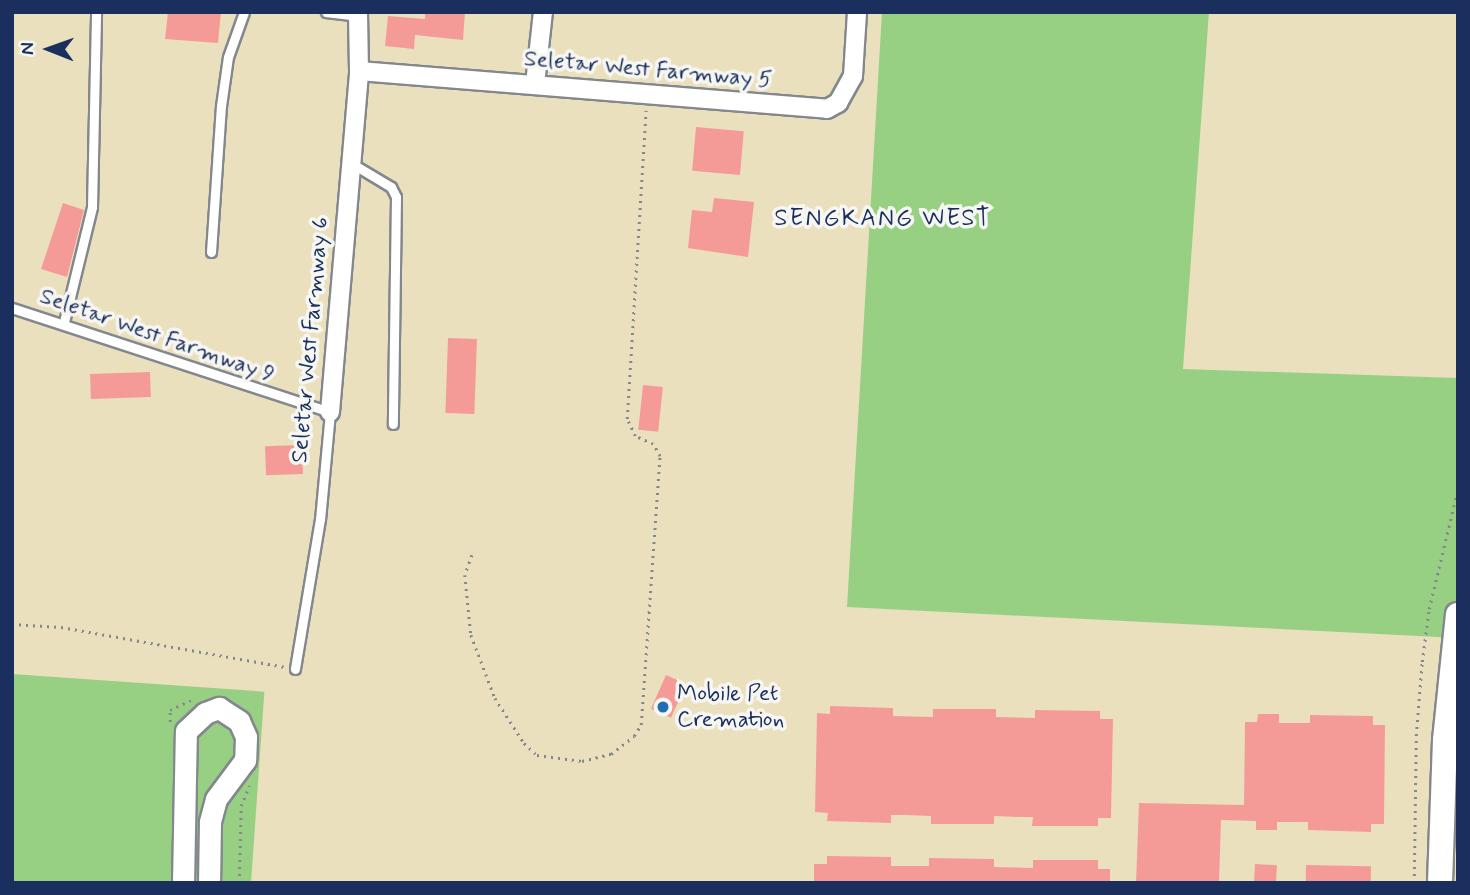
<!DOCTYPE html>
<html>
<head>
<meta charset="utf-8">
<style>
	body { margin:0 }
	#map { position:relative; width:1470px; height:895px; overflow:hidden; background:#ebe0be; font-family:Mynerve,sans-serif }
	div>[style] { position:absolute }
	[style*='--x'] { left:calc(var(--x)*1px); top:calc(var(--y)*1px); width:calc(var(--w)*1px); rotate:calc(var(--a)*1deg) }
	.green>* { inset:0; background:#98d083; transform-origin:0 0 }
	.building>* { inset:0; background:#f49b98; transform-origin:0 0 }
	.path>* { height:2.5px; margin-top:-1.25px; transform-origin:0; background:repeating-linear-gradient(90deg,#83888e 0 2px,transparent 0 7px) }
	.roads { filter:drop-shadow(2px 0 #83888e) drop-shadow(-2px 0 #83888e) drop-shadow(0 2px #83888e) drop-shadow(0 -2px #83888e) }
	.service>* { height:9px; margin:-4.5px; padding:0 4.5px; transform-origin:4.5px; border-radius:4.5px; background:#fff }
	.minor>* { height:18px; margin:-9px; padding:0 9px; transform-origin:9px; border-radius:9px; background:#fff }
	.tertiary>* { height:21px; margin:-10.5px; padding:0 10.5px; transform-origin:10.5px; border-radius:10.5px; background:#fff }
	.secondary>* { height:24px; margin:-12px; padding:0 12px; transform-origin:12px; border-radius:12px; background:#fff }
	.dots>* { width:19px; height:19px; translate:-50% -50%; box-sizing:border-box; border:4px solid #f6f6f2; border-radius:50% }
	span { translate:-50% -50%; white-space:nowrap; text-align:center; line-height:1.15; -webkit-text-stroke:7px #f6f6f2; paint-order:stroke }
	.street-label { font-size:23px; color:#1b2f5e }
	.poi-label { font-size:23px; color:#1b2f5e }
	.left { translate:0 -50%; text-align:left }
	.neighbourhood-label { font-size:24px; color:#1b2f5e; letter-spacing:2px }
	.frame { position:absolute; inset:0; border:14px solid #1b2f5e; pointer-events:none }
	.north { position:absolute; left:14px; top:14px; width:70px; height:70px; -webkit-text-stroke:5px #f6f6f2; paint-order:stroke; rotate:271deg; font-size:19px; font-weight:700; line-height:28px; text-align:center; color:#1b2f5e }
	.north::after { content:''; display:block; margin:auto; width:24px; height:32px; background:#1b2f5e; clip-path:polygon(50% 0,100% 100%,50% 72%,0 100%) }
</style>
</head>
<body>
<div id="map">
	<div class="green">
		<div style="clip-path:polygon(882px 12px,1209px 12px,1183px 369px,1458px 378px,1458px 638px,847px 607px)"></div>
		<div style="left:12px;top:674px;width:253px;height:209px;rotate:4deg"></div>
	</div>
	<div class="building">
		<div style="clip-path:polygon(168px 12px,221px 12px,218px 43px,165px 39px)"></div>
		<div style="clip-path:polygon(425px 12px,465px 12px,463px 40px,415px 35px,414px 49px,385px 46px,388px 16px,425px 19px)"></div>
		<div style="left:696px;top:127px;width:48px;height:44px;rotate:5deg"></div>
		<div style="clip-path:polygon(714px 198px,754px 202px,748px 257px,688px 248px,692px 210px,712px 212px)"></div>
		<div style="clip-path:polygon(63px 203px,84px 210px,67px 277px,41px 269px)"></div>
		<div style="left:448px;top:338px;width:29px;height:75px;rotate:2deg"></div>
		<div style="left:150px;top:372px;width:25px;height:60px;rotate:88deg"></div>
		<div style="left:643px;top:385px;width:20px;height:45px;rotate:6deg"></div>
		<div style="left:302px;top:445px;width:29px;height:37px;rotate:88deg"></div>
		<div style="left:666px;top:675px;width:22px;height:37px;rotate:24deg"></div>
		<div style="clip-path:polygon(830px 706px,893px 708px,893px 716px,933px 717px,933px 709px,996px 709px,996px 717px,1035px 718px,1035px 710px,1100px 711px,1100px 719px,1113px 719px,1111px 818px,1098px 818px,1098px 826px,1032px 826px,1033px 817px,1020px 817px,994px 816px,994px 824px,931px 824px,931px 816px,904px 815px,891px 815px,891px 823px,827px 821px,828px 813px,815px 812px,817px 713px,830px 714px)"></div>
		<div style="clip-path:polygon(1258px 714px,1279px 714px,1279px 723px,1310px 723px,1310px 715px,1373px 716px,1373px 725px,1385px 725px,1384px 824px,1371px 824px,1371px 832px,1308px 830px,1308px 822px,1277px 822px,1277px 830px,1256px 830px,1256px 821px,1221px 820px,1219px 883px,1136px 883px,1139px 803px,1244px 805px,1245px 722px,1257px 722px)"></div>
		<div style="clip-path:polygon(827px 856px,891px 857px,891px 866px,929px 866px,929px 858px,994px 859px,994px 867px,1033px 868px,1033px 860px,1098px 860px,1098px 869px,1110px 869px,1110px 883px,814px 883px,814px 864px,827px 864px)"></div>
		<div style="left:1255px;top:864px;width:22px;height:19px;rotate:3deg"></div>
		<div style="left:1306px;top:865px;width:65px;height:18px;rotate:1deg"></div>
	</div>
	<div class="path">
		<div style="--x:472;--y:555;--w:21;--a:109"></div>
		<div style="--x:465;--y:575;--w:60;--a:84.3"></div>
		<div style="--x:471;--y:635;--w:67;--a:69.1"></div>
		<div style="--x:495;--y:698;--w:54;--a:57.2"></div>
		<div style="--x:524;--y:743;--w:18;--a:43"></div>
		<div style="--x:537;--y:755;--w:45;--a:7.6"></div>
		<div style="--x:582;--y:761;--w:30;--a:-14"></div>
		<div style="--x:611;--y:754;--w:29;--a:-38"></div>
		<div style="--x:634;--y:736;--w:13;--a:-58"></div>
		<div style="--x:641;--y:725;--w:270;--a:-86"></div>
		<div style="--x:660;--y:456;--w:14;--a:-120"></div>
		<div style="--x:653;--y:444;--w:20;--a:-156"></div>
		<div style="--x:635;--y:436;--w:19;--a:-115"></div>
		<div style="--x:627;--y:419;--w:309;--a:-86.5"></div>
		<div style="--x:12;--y:624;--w:49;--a:3.5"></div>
		<div style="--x:61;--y:627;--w:228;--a:10.1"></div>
		<div style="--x:170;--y:722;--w:12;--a:-90"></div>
		<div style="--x:170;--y:710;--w:26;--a:-25"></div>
		<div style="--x:239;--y:883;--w:77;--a:-88.5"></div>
		<div style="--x:241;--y:806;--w:22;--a:-68"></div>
		<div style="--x:1414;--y:883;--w:147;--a:-89.2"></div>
		<div style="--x:1416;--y:736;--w:74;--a:-85.4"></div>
		<div style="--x:1422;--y:662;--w:53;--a:-82.5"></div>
		<div style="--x:1429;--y:609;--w:124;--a:-76.5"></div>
	</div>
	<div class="roads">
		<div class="service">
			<div style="--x:326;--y:12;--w:33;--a:7"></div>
			<div style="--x:351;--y:163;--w:47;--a:31"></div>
			<div style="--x:391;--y:187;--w:11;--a:63"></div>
			<div style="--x:396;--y:197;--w:227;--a:90.8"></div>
			<div style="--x:211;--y:252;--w:146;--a:-86.1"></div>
			<div style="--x:221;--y:106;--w:49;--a:-81.9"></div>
			<div style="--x:228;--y:57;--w:48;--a:-70.4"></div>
			<div style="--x:12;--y:308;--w:335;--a:18.1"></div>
			<div style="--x:330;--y:412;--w:107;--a:95.3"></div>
			<div style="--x:320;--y:519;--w:152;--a:99.5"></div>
			<div style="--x:64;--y:322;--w:118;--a:-76.3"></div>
			<div style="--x:92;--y:207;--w:195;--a:-88.8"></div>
		</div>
		<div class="minor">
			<div style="--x:359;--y:71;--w:470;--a:4.6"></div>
			<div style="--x:827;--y:109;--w:13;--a:-29"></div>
			<div style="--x:838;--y:103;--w:31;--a:-61"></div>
			<div style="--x:853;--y:76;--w:64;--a:-86.4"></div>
			<div style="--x:535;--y:84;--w:72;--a:-83.7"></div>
			<div style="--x:330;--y:412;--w:342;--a:-85.1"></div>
			<div style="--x:359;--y:71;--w:59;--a:-91"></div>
		</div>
		<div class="tertiary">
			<div style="--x:183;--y:883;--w:152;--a:-88.9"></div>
			<div style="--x:186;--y:731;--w:26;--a:-43"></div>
			<div style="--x:205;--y:713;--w:15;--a:-20"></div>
			<div style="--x:219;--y:708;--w:24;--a:33"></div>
			<div style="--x:239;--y:721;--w:17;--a:66"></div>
			<div style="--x:246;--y:737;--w:23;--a:92"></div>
			<div style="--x:245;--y:760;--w:49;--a:126.6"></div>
			<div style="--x:216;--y:799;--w:24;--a:105"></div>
			<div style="--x:210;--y:822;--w:61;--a:90.9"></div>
		</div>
		<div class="secondary">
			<div style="--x:1440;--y:883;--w:143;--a:-88"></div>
			<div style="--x:1445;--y:740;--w:126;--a:-84.1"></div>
		</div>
	</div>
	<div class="dots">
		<div style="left:663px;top:707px;background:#1f6fb2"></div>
	</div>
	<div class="street-label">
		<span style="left:648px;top:70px;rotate:5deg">Seletar West Farmway 5</span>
		<span style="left:157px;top:336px;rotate:19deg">Seletar West Farmway 9</span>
		<span style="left:311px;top:340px;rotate:-85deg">Seletar West Farmway 6</span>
	</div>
	<div class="poi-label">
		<span class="left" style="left:677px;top:707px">Mobile Pet<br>Cremation</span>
	</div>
	<div class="neighbourhood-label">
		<span style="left:883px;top:219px">SENGKANG WEST</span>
	</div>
	<div class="frame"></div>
	<div class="north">N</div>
</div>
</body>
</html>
